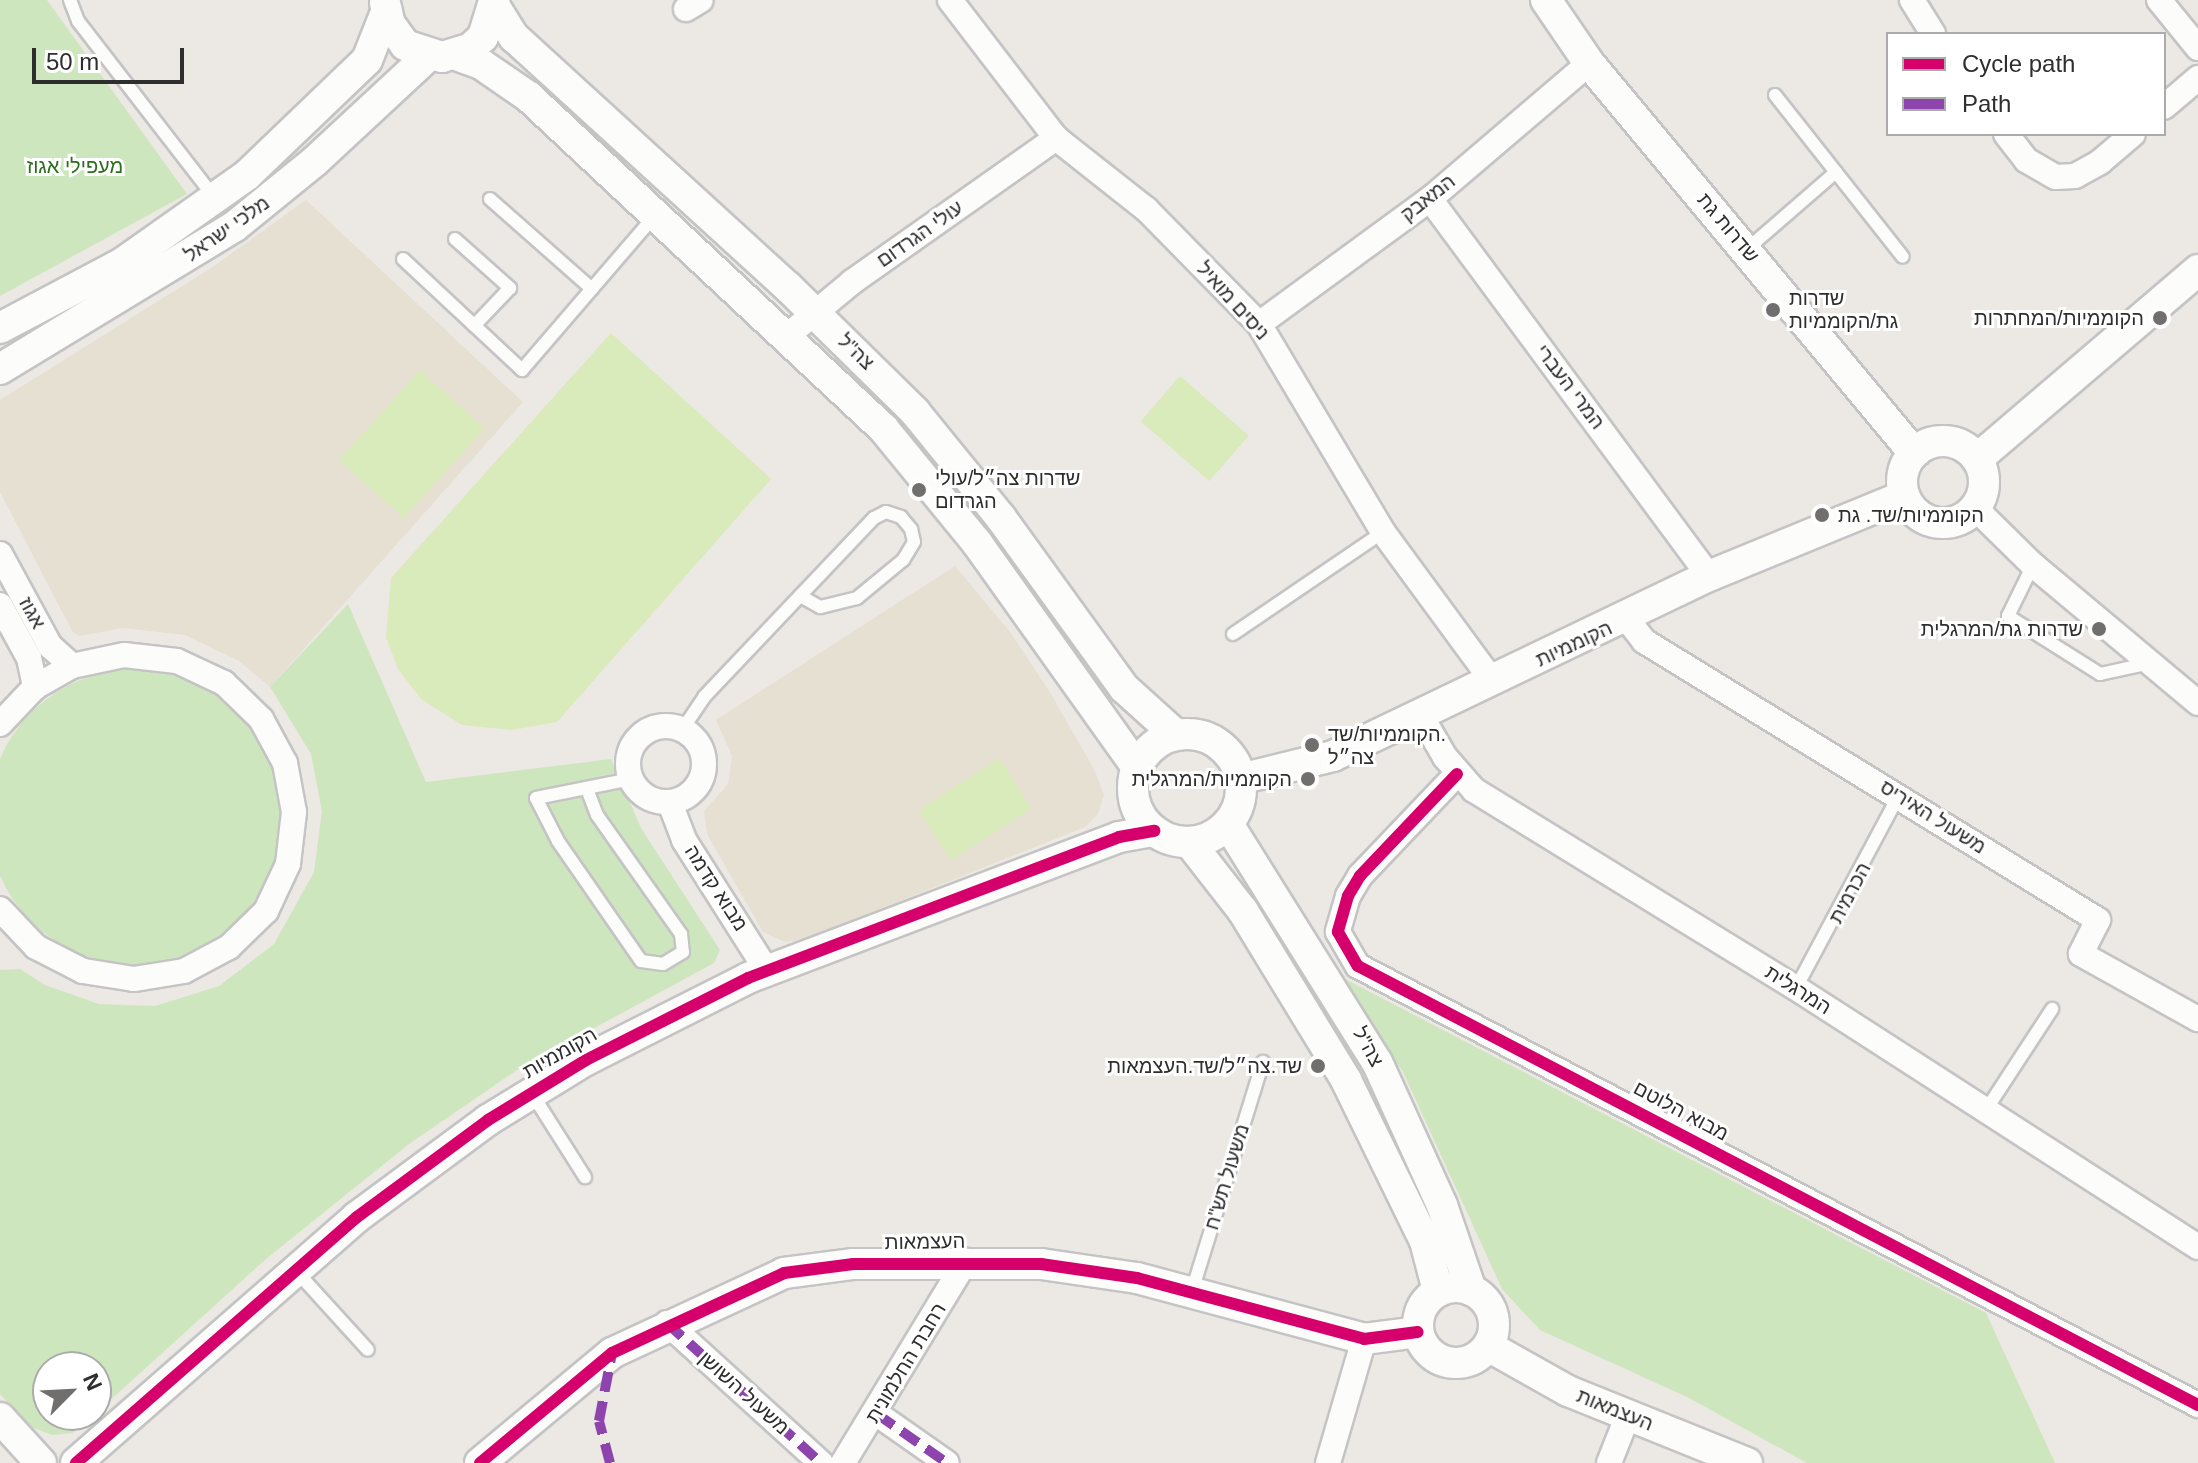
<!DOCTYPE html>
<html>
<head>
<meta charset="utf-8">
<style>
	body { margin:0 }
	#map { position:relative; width:2198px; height:1463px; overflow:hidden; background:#ece8e4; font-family:Helvetica,"Noto Sans Hebrew",sans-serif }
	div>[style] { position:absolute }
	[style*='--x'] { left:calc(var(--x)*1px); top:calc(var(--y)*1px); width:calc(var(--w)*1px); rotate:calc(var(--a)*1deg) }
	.education>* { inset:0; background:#e6e0d3 }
	.green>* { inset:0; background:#cee6be }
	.round { border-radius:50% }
	.pitch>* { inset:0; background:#d9eabb; transform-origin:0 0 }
	.roads { filter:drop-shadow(2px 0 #c5c4c5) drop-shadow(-2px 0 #c5c4c5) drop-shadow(0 2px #c5c4c5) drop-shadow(0 -2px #c5c4c5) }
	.service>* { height:12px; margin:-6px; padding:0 6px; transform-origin:6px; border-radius:6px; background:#fcfcfb }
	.minor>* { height:24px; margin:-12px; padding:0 12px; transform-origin:12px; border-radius:12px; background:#fcfcfb }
	.minor>.ring { margin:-12px; padding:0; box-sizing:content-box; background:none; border:24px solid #fcfcfb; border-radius:50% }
	.tertiary>* { height:30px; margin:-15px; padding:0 15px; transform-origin:15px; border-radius:15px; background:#fcfcfb }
	.tertiary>.ring { margin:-15px; padding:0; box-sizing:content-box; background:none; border:30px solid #fcfcfb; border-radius:50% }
	.quiet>* { height:10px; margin-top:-5px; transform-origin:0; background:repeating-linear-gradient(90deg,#8e44ad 0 20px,transparent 0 30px) }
	.cycleway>* { height:12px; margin:-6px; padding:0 6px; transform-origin:6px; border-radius:6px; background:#d6006c }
	.dots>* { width:22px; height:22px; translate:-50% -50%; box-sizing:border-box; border:4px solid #fff; border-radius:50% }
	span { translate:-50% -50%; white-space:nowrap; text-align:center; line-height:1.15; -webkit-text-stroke:6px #fff; paint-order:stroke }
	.park-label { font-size:20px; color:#2c6e1b }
	.street-label { font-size:20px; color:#2e2e2e }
	.poi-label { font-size:20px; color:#2e2e2e }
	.left { translate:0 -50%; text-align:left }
	.right { translate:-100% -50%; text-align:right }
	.legend { position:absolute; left:1886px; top:32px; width:280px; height:104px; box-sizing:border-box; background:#fff; border:2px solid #ababab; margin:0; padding:10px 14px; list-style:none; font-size:24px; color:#2e2e2e }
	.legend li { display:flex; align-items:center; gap:16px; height:40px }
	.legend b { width:40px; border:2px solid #ababab }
	.north { position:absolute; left:32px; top:1351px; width:80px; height:80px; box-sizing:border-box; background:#fff; border:2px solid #ababab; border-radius:50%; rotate:66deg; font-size:22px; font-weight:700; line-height:32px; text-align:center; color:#2e2e2e }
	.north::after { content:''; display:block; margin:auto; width:28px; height:36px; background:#706f6e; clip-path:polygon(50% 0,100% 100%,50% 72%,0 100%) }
	.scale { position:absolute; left:32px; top:48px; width:152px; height:36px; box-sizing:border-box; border:4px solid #2e2e2e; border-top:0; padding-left:10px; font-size:24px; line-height:28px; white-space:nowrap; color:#2e2e2e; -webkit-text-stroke:6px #fff; paint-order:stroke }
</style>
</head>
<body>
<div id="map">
	<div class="education">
		<div style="clip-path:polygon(306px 200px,523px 402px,270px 687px,239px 661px,185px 635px,123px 628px,79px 636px,72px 631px,0 492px,0 400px,211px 268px)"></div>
		<div style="clip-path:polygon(955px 566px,1010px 632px,1051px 694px,1095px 771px,1104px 795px,1098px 814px,1085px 827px,805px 939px,785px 942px,763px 932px,707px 834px,704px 811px,728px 784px,732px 756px,716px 720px)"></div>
	</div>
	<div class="green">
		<div style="clip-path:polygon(0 0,47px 0,187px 194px,0 296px)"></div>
		<div style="clip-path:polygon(348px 604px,426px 782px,611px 759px,641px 828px,720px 950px,714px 963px,517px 1070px,409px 1144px,266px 1259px,96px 1413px,96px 1367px,48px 1367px,48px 1415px,93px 1415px,73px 1433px,52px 1435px,29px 1426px,0 1394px,0 970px,20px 969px,45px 985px,99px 1004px,155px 1006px,219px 986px,274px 944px,314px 872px,322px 811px,311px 754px,270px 687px)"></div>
		<div class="round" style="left:-12px;top:669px;width:296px;height:296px"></div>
		<div style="clip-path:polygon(1326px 969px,1986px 1313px,2055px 1463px,1807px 1463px,1689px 1398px,1540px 1330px,1502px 1289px,1403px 1072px)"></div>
	</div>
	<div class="pitch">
		<div style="clip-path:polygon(611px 333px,771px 479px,557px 722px,512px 730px,462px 725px,421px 699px,398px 669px,386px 637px,391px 578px)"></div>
		<div style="left:420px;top:370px;width:87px;height:121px;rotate:42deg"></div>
		<div style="left:1180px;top:376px;width:91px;height:60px;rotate:41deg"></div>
		<div style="left:999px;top:758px;width:60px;height:96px;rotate:57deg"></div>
	</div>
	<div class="roads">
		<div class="service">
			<div style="--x:70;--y:0;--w:22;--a:69"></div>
			<div style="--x:78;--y:21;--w:222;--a:52.3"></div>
			<div style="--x:1775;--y:95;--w:206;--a:51.7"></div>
			<div style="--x:490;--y:199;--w:136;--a:41.4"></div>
			<div style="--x:455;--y:239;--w:74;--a:41.7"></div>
			<div style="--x:510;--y:288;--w:52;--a:133.5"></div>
			<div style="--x:1746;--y:250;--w:119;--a:-40.9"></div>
			<div style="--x:403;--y:259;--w:163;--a:43"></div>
			<div style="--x:522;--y:370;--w:206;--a:-49.3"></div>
			<div style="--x:2033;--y:565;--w:57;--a:116.1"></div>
			<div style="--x:2008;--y:616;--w:109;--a:32.2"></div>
			<div style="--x:2100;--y:674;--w:51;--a:-12.4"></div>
			<div style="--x:1233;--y:634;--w:181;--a:-34.2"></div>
			<div style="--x:682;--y:730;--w:40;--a:-56"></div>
			<div style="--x:704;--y:697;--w:247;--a:-46.5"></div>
			<div style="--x:874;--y:518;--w:13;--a:-27"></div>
			<div style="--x:886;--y:512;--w:16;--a:18"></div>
			<div style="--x:901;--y:517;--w:16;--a:50"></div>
			<div style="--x:911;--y:529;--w:13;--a:77"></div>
			<div style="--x:914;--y:542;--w:21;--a:121"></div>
			<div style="--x:903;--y:560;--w:60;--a:140.4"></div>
			<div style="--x:857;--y:598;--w:38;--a:166"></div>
			<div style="--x:820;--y:607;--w:23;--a:-151"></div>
			<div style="--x:587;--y:789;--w:28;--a:69"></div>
			<div style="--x:597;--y:815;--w:146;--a:54.8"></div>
			<div style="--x:681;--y:934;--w:18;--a:84"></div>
			<div style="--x:683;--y:952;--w:23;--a:149"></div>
			<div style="--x:663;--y:964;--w:22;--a:-172"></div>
			<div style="--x:641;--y:961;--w:146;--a:-124.7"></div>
			<div style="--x:558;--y:841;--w:48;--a:-117.1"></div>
			<div style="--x:536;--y:798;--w:97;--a:-11.3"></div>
			<div style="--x:1796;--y:988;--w:219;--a:-61.9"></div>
			<div style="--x:531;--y:1092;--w:101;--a:57.6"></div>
			<div style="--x:1986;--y:1110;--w:121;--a:-56.8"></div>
			<div style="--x:297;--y:1272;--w:105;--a:47.7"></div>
			<div style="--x:1192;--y:1291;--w:240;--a:-72.8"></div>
		</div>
		<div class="minor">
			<div style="--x:950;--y:0;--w:174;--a:52.5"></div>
			<div style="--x:1056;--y:138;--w:115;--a:38.3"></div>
			<div style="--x:1146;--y:209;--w:161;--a:45.5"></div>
			<div style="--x:1259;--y:324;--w:242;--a:59.2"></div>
			<div style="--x:1383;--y:532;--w:186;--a:53.7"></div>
			<div style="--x:1912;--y:0;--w:40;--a:58"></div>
			<div style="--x:2159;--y:0;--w:62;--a:50.9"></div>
			<div style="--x:686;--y:9;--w:17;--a:-31"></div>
			<div style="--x:2164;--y:107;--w:45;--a:-40.5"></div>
			<div style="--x:2006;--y:134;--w:33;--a:52"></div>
			<div style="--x:2026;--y:160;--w:34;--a:30"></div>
			<div style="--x:2056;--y:177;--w:19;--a:-3"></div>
			<div style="--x:2075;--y:176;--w:29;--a:-29"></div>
			<div style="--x:2100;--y:162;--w:43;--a:-40.3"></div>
			<div style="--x:1430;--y:199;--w:469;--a:53.5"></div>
			<div style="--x:1259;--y:324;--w:212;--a:-36.2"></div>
			<div style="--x:1430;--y:199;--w:209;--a:-40.5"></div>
			<div style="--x:788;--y:335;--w:83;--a:-39.6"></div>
			<div style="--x:852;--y:282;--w:250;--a:-35.2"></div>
			<div style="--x:1975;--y:508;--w:81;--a:44.5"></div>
			<div style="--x:2033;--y:565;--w:215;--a:39.9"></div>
			<div style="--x:0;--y:554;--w:105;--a:61.5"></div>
			<div style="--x:50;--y:646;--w:30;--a:42"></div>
			<div style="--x:0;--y:605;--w:60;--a:61.3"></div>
			<div style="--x:29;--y:658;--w:30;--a:78"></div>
			<div style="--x:1627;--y:619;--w:28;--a:52"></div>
			<div style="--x:1644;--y:641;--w:533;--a:31.57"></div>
			<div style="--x:2098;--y:920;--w:38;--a:117"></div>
			<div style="--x:2081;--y:954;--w:134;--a:29.1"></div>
			<div style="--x:1420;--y:714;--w:50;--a:59.8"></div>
			<div style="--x:1445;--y:757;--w:44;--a:48.7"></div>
			<div style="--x:1474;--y:790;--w:378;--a:31.6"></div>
			<div style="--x:1796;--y:988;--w:478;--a:32.8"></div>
			<div style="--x:0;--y:724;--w:51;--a:-46.6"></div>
			<div style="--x:35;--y:687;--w:43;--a:-29.6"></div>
			<div style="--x:72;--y:666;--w:53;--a:-11.9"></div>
			<div style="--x:124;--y:655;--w:53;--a:6.5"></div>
			<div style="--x:177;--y:661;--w:52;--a:25.1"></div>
			<div style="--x:224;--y:683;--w:52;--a:44.2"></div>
			<div style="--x:261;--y:719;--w:50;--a:61.4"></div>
			<div style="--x:285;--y:763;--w:50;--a:79.6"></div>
			<div style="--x:294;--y:812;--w:52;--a:96.6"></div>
			<div style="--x:288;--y:864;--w:52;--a:115.1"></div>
			<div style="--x:266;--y:911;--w:52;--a:135.8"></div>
			<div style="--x:229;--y:947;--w:51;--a:151.9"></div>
			<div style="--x:184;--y:971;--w:51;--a:170.9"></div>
			<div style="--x:134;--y:979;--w:52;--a:-171.1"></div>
			<div style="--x:83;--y:971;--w:53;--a:-152.9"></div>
			<div style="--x:36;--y:947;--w:52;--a:-133.5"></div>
			<div class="ring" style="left:628px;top:726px;width:52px;height:52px"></div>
			<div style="--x:1457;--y:774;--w:141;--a:133.6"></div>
			<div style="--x:1360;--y:876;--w:23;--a:121"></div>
			<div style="--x:1348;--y:896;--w:37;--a:106"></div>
			<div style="--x:1338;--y:932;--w:39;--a:60"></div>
			<div style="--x:1358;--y:966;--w:948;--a:27.59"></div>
			<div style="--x:670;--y:803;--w:40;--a:69"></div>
			<div style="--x:684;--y:840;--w:155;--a:57.6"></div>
			<div style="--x:667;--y:1323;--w:208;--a:42.3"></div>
			<div style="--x:877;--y:1414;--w:85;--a:35"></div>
			<div style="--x:843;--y:1463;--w:237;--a:-58.7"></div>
			<div style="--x:1328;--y:1463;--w:129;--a:-73.8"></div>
			<div style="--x:1609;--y:1463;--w:52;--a:-68.4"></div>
		</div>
		<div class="tertiary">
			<div style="--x:1546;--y:0;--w:76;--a:55.7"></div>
			<div style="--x:1589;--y:63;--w:508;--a:50.19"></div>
			<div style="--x:385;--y:3;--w:22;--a:77"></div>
			<div style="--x:390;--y:24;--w:26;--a:54"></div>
			<div style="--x:405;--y:45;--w:39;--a:18"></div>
			<div style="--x:442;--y:57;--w:30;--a:-17"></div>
			<div style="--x:471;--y:48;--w:16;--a:-43"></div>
			<div style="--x:483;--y:37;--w:39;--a:-73"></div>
			<div style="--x:495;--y:7;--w:36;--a:58"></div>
			<div style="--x:514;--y:37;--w:371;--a:42.4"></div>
			<div style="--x:788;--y:287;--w:178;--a:44.5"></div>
			<div style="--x:915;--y:412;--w:136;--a:50.9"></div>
			<div style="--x:1001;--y:518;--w:210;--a:54.1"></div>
			<div style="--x:1124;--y:688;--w:70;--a:42.1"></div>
			<div style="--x:456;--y:55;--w:27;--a:20"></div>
			<div style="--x:481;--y:64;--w:58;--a:34.5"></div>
			<div style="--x:529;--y:97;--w:485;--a:43.1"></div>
			<div style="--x:883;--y:428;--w:149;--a:50.7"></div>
			<div style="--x:977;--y:543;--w:275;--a:54.5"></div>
			<div style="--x:0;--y:328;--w:137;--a:-27.9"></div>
			<div style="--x:121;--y:264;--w:154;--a:-35.2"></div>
			<div style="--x:247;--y:175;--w:166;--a:-43.8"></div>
			<div style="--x:367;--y:60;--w:52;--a:-68.4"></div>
			<div style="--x:0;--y:369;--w:275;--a:-31.3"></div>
			<div style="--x:235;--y:226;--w:103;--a:-39.1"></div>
			<div style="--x:315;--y:161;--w:154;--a:-42.9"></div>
			<div class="ring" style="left:1902px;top:441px;width:52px;height:52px"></div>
			<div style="--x:1977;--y:459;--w:291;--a:-40.5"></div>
			<div class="ring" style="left:1133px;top:734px;width:78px;height:78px"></div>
			<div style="--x:1240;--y:779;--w:96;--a:-13.9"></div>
			<div style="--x:1333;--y:756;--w:417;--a:-25.6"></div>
			<div style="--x:1709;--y:576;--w:211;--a:-22.3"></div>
			<div style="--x:1228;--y:824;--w:281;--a:58"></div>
			<div style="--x:1377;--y:1062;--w:157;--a:65.6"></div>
			<div style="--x:1442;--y:1205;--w:90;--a:71.2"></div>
			<div style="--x:1190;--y:843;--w:86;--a:52.1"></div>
			<div style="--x:1243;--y:911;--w:198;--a:58.6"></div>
			<div style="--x:1346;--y:1080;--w:179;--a:63.9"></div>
			<div style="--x:1425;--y:1241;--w:52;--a:75.4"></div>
			<div class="ring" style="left:1418px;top:1287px;width:46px;height:46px"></div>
			<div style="--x:1488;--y:1346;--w:92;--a:29.4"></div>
			<div style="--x:1568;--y:1391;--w:193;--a:21.9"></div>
			<div style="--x:0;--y:1418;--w:61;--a:47.7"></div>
			<div style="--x:76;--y:1463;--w:373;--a:-41.2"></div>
			<div style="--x:357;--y:1217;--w:163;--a:-36.5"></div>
			<div style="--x:488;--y:1120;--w:115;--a:-31.5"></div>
			<div style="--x:586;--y:1060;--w:182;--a:-26.8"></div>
			<div style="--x:748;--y:978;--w:397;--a:-20.8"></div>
			<div style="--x:1119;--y:837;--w:36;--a:-10"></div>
			<div style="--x:480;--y:1463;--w:172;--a:-39.8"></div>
			<div style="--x:612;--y:1353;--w:190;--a:-24.9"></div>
			<div style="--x:784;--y:1273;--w:70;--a:-7.4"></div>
			<div style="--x:853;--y:1264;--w:188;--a:0"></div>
			<div style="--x:1041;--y:1264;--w:97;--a:8.3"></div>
			<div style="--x:1137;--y:1278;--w:235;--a:15"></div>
			<div style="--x:1364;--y:1339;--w:54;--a:-7.4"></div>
		</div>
	</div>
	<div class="quiet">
		<div style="--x:667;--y:1323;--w:208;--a:42.3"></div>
		<div style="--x:877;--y:1414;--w:85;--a:35"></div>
		<div style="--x:610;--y:1463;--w:43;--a:-104.7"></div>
		<div style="--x:599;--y:1421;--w:69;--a:-79.2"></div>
	</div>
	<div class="cycleway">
		<div style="--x:1457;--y:774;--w:141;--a:133.6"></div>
		<div style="--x:1360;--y:876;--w:23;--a:121"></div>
		<div style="--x:1348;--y:896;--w:37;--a:106"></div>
		<div style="--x:1338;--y:932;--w:39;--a:60"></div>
		<div style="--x:1358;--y:966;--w:948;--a:27.59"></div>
		<div style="--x:76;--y:1463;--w:373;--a:-41.2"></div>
		<div style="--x:357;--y:1217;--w:163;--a:-36.5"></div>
		<div style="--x:488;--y:1120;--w:115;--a:-31.5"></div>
		<div style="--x:586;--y:1060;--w:182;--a:-26.8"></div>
		<div style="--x:748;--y:978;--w:397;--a:-20.8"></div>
		<div style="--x:1119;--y:837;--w:36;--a:-10"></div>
		<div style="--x:480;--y:1463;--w:172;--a:-39.8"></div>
		<div style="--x:612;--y:1353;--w:190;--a:-24.9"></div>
		<div style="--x:784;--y:1273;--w:70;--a:-7.4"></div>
		<div style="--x:853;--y:1264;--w:188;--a:0"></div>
		<div style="--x:1041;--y:1264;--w:97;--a:8.3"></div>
		<div style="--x:1137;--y:1278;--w:235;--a:15"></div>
		<div style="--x:1364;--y:1339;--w:54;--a:-7.4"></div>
	</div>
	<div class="dots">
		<div style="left:1773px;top:310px;background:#706f6e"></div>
		<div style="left:2160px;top:318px;background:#706f6e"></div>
		<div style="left:919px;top:490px;background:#706f6e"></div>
		<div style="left:1822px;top:515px;background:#706f6e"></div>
		<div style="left:2099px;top:629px;background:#706f6e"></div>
		<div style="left:1312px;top:745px;background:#706f6e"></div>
		<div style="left:1308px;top:779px;background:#706f6e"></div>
		<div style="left:1318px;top:1066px;background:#706f6e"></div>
	</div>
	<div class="park-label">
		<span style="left:75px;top:166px">מעפילי אגוז</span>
	</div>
	<div class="street-label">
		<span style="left:1428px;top:198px;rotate:-38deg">המאבק</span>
		<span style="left:1728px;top:228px;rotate:50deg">שדרות גת</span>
		<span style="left:227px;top:229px;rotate:-35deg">מלכי ישראל</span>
		<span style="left:920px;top:234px;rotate:-35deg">עולי הגרדום</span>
		<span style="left:1233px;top:301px;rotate:48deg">ניסים מואיל</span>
		<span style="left:856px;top:352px;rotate:44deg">צה"ל</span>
		<span style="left:1570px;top:387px;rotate:53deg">המרי העברי</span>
		<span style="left:32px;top:613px;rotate:61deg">אגוז</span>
		<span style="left:1574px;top:644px;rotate:-25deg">הקוממיות</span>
		<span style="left:1933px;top:817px;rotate:32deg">משעול האיריס</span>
		<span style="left:716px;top:888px;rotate:57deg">מבוא קדמה</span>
		<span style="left:1850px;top:893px;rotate:-62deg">הכרמית</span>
		<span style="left:1798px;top:990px;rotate:32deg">המרגלית</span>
		<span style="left:1368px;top:1047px;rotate:61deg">צה"ל</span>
		<span style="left:560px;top:1053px;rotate:-30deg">הקוממיות</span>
		<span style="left:1681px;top:1111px;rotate:28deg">מבוא הלוטם</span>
		<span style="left:1227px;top:1177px;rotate:-73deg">משעול תש"ח</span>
		<span style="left:925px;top:1242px;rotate:-1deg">העצמאות</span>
		<span style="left:906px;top:1363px;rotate:-59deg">רחבת החלמונית</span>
		<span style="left:744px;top:1393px;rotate:42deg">משעול השושן</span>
		<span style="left:1615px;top:1410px;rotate:22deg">העצמאות</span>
	</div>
	<div class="poi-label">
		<span class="left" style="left:1789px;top:310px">שדרות<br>גת/הקוממיות</span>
		<span class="right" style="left:2144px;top:318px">הקוממיות/המחתרות</span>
		<span class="left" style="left:935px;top:490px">שדרות צה״ל/עולי<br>הגרדום</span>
		<span class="left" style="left:1838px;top:515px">הקוממיות/שד. גת</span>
		<span class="right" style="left:2083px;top:629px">שדרות גת/המרגלית</span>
		<span class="left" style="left:1328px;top:746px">הקוממיות/שד.<br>צה״ל</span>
		<span class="right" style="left:1292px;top:779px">הקוממיות/המרגלית</span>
		<span class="right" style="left:1302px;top:1066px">שד.צה״ל/שד.העצמאות</span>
	</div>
	<ul class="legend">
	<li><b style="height:10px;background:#d6006c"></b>Cycle path</li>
	<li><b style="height:10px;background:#8e44ad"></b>Path</li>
	</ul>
	<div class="north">N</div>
	<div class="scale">50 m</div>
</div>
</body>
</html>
